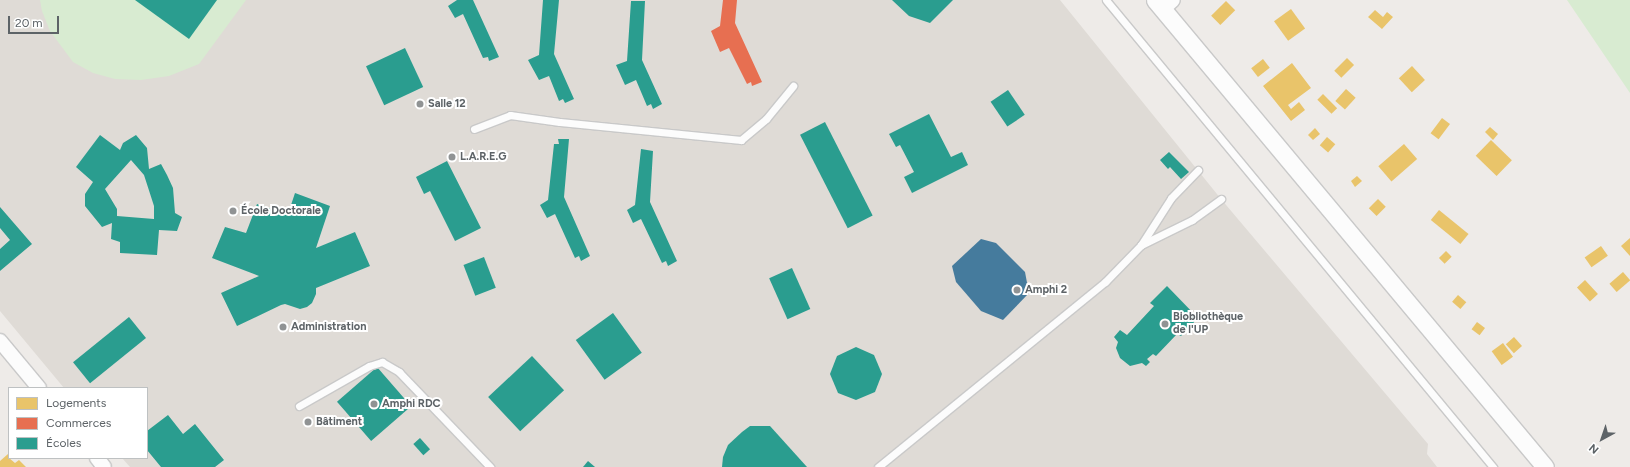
<!DOCTYPE html>
<html>
<head>
<meta charset="utf-8">
<style>
	body { margin:0 }
	#map { position:relative; width:1630px; height:467px; overflow:hidden; background:#eeebe8; font-family:Figtree,sans-serif }
	div>[style] { position:absolute }
	[style*='--x'] { left:calc(var(--x)*1px); top:calc(var(--y)*1px); width:calc(var(--w)*1px); rotate:calc(var(--a)*1deg) }
	.education>* { inset:0; background:#dfdbd6 }
	.green>* { inset:0; background:#d8ebd1 }
	.homes>* { inset:0; background:#e9c46a; transform-origin:0 0 }
	.shops>* { inset:0; background:#e76f51 }
	.schools>* { inset:0; background:#2a9d8f; transform-origin:0 0 }
	.public>* { inset:0; background:#457b9d }
	.roads { filter:drop-shadow(1px 0 #c9c9c9) drop-shadow(-1px 0 #c9c9c9) drop-shadow(0 1px #c9c9c9) drop-shadow(0 -1px #c9c9c9) }
	.service>* { height:7px; margin:-3.5px; padding:0 3.5px; transform-origin:3.5px; border-radius:3.5px; background:#fcfcfc }
	.minor>* { height:14px; margin:-7px; padding:0 7px; transform-origin:7px; border-radius:7px; background:#fcfcfc }
	.tertiary>* { height:17px; margin:-8.5px; padding:0 8.5px; transform-origin:8.5px; border-radius:8.5px; background:#fcfcfc }
	.dots>* { width:11px; height:11px; translate:-50% -50%; box-sizing:border-box; border:2px solid #fff; border-radius:50% }
	span { translate:-50% -50%; white-space:nowrap; text-align:center; line-height:1.15; -webkit-text-stroke:4px #fff; paint-order:stroke }
	.poi-label { font-size:11px; color:#5d6367; font-weight:700 }
	.left { translate:0 -50%; text-align:left }
	.legend { position:absolute; left:8px; top:387px; width:140px; height:72px; box-sizing:border-box; background:#fff; border:1px solid #bec1c2; margin:0; padding:5px 7px; list-style:none; font-size:12px; color:#5d6367 }
	.legend li { display:flex; align-items:center; gap:8px; height:20px }
	.legend b { width:20px; border:1px solid #bec1c2 }
	.north { position:absolute; left:1582px; top:419px; width:40px; height:40px; -webkit-text-stroke:3px #fff; paint-order:stroke; rotate:220deg; font-size:11px; font-weight:700; line-height:16px; text-align:center; color:#5d6367 }
	.north::after { content:''; display:block; margin:auto; width:14px; height:18px; background:#5d6367; clip-path:polygon(50% 0,100% 100%,50% 72%,0 100%) }
	.scale { position:absolute; left:8px; top:16px; width:51px; height:18px; box-sizing:border-box; border:2px solid #5d6367; border-top:0; padding-left:5px; font-size:12px; line-height:14px; white-space:nowrap; color:#5d6367; -webkit-text-stroke:3px #fff; paint-order:stroke }
</style>
</head>
<body>
<div id="map">
	<div class="education">
		<div style="clip-path:polygon(0 0,1060px 0,1221px 199px,1428px 444px,1427px 454px,1437px 467px,130px 467px,122px 458px,147px 458px,147px 388px,64px 388px,0 311px)"></div>
	</div>
	<div class="green">
		<div style="clip-path:polygon(40px 0,246px 0,199px 64px,169px 76px,141px 80px,115px 79px,93px 73px,73px 62px,50px 31px,42px 11px)"></div>
		<div style="clip-path:polygon(1567px 0,1630px 0,1630px 93px)"></div>
	</div>
	<div class="homes">
		<div style="left:1226px;top:1px;width:13px;height:21px;rotate:45deg"></div>
		<div style="left:1291px;top:9px;width:24px;height:21px;rotate:54deg"></div>
		<div style="clip-path:polygon(1375px 10px,1383px 17px,1387px 12px,1393px 17px,1382px 29px,1368px 17px)"></div>
		<div style="left:1347px;top:58px;width:10px;height:18px;rotate:45deg"></div>
		<div style="left:1263px;top:59px;width:11px;height:15px;rotate:52deg"></div>
		<div style="clip-path:polygon(1292px 63px,1311px 88px,1288px 105px,1291px 109px,1299px 102px,1305px 110px,1291px 121px,1263px 86px)"></div>
		<div style="left:1412px;top:66px;width:19px;height:18px;rotate:47deg"></div>
		<div style="left:1346px;top:89px;width:13px;height:16px;rotate:42deg"></div>
		<div style="left:1323px;top:94px;width:20px;height:8px;rotate:45deg"></div>
		<div style="left:1442px;top:118px;width:10px;height:19px;rotate:37deg"></div>
		<div style="clip-path:polygon(1490px 127px,1498px 134px,1493px 140px,1485px 132px)"></div>
		<div style="clip-path:polygon(1315px 128px,1320px 134px,1313px 140px,1308px 135px)"></div>
		<div style="left:1327px;top:137px;width:11px;height:11px;rotate:41deg"></div>
		<div style="left:1491px;top:140px;width:29px;height:22px;rotate:44deg"></div>
		<div style="left:1404px;top:144px;width:20px;height:34px;rotate:49deg"></div>
		<div style="clip-path:polygon(1357px 176px,1362px 181px,1355px 187px,1351px 181px)"></div>
		<div style="left:1378px;top:199px;width:11px;height:13px;rotate:45deg"></div>
		<div style="left:1439px;top:210px;width:38px;height:13px;rotate:39deg"></div>
		<div style="clip-path:polygon(1630px 238px,1630px 256px,1621px 246px)"></div>
		<div style="left:1601px;top:246px;width:12px;height:20px;rotate:55deg"></div>
		<div style="left:1446px;top:251px;width:8px;height:10px;rotate:45deg"></div>
		<div style="left:1623px;top:272px;width:11px;height:18px;rotate:49deg"></div>
		<div style="left:1585px;top:280px;width:19px;height:11px;rotate:47deg"></div>
		<div style="left:1458px;top:295px;width:11px;height:9px;rotate:41deg"></div>
		<div style="left:1477px;top:322px;width:10px;height:9px;rotate:37deg"></div>
		<div style="left:1514px;top:337px;width:12px;height:11px;rotate:48deg"></div>
		<div style="left:1503px;top:343px;width:17px;height:14px;rotate:54deg"></div>
		<div style="clip-path:polygon(8px 454px,9px 458px,15px 463px,19px 460px,26px 467px,0 467px,0 461px)"></div>
	</div>
	<div class="shops">
		<div style="clip-path:polygon(723px 0,737px 0,735px 23px,762px 82px,752px 86px,751px 82px,747px 84px,729px 48px,720px 52px,711px 31px,720px 26px)"></div>
	</div>
	<div class="schools">
		<div style="clip-path:polygon(135px 0,217px 0,189px 39px)"></div>
		<div style="clip-path:polygon(457px 0,473px 0,499px 57px,489px 61px,488px 57px,483px 58px,463px 14px,455px 18px,448px 6px)"></div>
		<div style="clip-path:polygon(543px 0,559px 0,554px 54px,574px 99px,565px 103px,563px 99px,559px 101px,549px 76px,539px 80px,528px 60px,539px 55px)"></div>
		<div style="clip-path:polygon(892px 0,953px 0,930px 23px,909px 16px)"></div>
		<div style="clip-path:polygon(631px 1px,645px 1px,642px 60px,662px 104px,653px 109px,651px 104px,647px 106px,636px 80px,625px 85px,616px 65px,627px 61px)"></div>
		<div style="left:405px;top:48px;width:43px;height:43px;rotate:65deg"></div>
		<div style="left:1008px;top:90px;width:30px;height:21px;rotate:56deg"></div>
		<div style="clip-path:polygon(929px 114px,951px 157px,962px 152px,968px 165px,912px 193px,904px 177px,914px 172px,900px 145px,896px 147px,889px 134px)"></div>
		<div style="left:825px;top:122px;width:105px;height:28px;rotate:63deg"></div>
		<div style="clip-path:polygon(evenodd,100px 135px,120px 150px,123px 143px,136px 135px,147px 148px,149px 169px,161px 164px,167px 175px,173px 188px,175px 213px,182px 217px,177px 231px,159px 230px,157px 255px,120px 253px,120px 242px,111px 239px,112px 223px,102px 227px,85px 206px,85px 194px,93px 182px,76px 167px,100px 135px,131px 160px,144px 175px,154px 206px,154px 219px,117px 216px,117px 209px,105px 189px,131px 160px)"></div>
		<div style="clip-path:polygon(558px 139px,569px 139px,564px 197px,590px 256px,581px 261px,579px 256px,575px 258px,555px 214px,547px 218px,540px 205px,548px 200px,554px 144px,559px 144px)"></div>
		<div style="clip-path:polygon(641px 149px,653px 151px,650px 202px,677px 261px,668px 266px,666px 261px,662px 263px,641px 219px,633px 223px,627px 210px,635px 205px)"></div>
		<div style="clip-path:polygon(1169px 152px,1189px 172px,1181px 179px,1170px 167px,1168px 169px,1160px 160px)"></div>
		<div style="clip-path:polygon(447px 161px,481px 228px,455px 241px,430px 191px,424px 194px,416px 177px)"></div>
		<div style="clip-path:polygon(295px 193px,330px 206px,316px 248px,355px 232px,370px 266px,316px 288px,316px 294px,312px 303px,307px 307px,300px 309px,285px 304px,281px 305px,237px 326px,221px 293px,259px 276px,212px 258px,225px 227px,246px 233px,257px 204px,288px 214px)"></div>
		<div style="clip-path:polygon(0 207px,32px 244px,0 271px,0 249px,10px 240px,0 228px)"></div>
		<div style="left:484px;top:257px;width:33px;height:22px;rotate:69deg"></div>
		<div style="left:792px;top:268px;width:45px;height:25px;rotate:66deg"></div>
		<div style="clip-path:polygon(1167px 286px,1198px 318px,1181px 336px,1177px 334px,1156px 356px,1153px 354px,1147px 359px,1150px 362px,1146px 366px,1142px 363px,1130px 366px,1120px 358px,1116px 348px,1118px 342px,1114px 337px,1120px 330px,1127px 335px,1154px 306px,1150px 303px)"></div>
		<div style="left:613px;top:313px;width:49px;height:46px;rotate:54deg"></div>
		<div style="left:129px;top:317px;width:27px;height:72px;rotate:51deg"></div>
		<div style="clip-path:polygon(856px 347px,874px 355px,882px 374px,875px 392px,856px 400px,838px 393px,830px 374px,837px 356px)"></div>
		<div style="left:532px;top:356px;width:47px;height:60px;rotate:47deg"></div>
		<div style="left:377px;top:367px;width:52px;height:53px;rotate:49deg"></div>
		<div style="clip-path:polygon(168px 415px,183px 434px,195px 424px,224px 460px,215px 467px,161px 467px,147px 450px,147px 431px)"></div>
		<div style="clip-path:polygon(750px 426px,770px 426px,807px 467px,722px 467px,723px 457px,728px 445px,742px 432px)"></div>
		<div style="left:420px;top:438px;width:15px;height:9px;rotate:48deg"></div>
		<div style="clip-path:polygon(588px 461px,595px 467px,583px 467px)"></div>
	</div>
	<div class="public">
		<div style="clip-path:polygon(981px 239px,996px 243px,1025px 272px,1029px 293px,1003px 320px,981px 311px,956px 282px,952px 266px)"></div>
	</div>
	<div class="roads">
		<div class="service">
			<div style="--x:1106;--y:0;--w:607;--a:50.35"></div>
			<div style="--x:474;--y:129;--w:39;--a:-21"></div>
			<div style="--x:510;--y:115;--w:50;--a:8"></div>
			<div style="--x:560;--y:122;--w:182;--a:5.7"></div>
			<div style="--x:741;--y:140;--w:33;--a:-40"></div>
			<div style="--x:766;--y:119;--w:43;--a:-50.7"></div>
			<div style="--x:1141;--y:245;--w:57;--a:-26.1"></div>
			<div style="--x:1192;--y:220;--w:36;--a:-36"></div>
			<div style="--x:299;--y:406;--w:81;--a:-29.7"></div>
			<div style="--x:369;--y:366;--w:14;--a:-17"></div>
			<div style="--x:382;--y:362;--w:20;--a:30"></div>
			<div style="--x:399;--y:372;--w:132;--a:46.2"></div>
			<div style="--x:878;--y:467;--w:293;--a:-39.2"></div>
			<div style="--x:1105;--y:282;--w:52;--a:-45.8"></div>
			<div style="--x:1141;--y:245;--w:56;--a:-57.4"></div>
			<div style="--x:1171;--y:198;--w:39;--a:-46"></div>
		</div>
		<div class="minor">
			<div style="--x:1163;--y:9;--w:13;--a:-42"></div>
			<div style="--x:0;--y:341;--w:61;--a:50.3"></div>
			<div style="--x:97;--y:458;--w:11;--a:52"></div>
		</div>
		<div class="tertiary">
			<div style="--x:1155;--y:0;--w:608;--a:50.13"></div>
		</div>
	</div>
	<div class="dots">
		<div style="left:420px;top:104px;background:#909394"></div>
		<div style="left:452px;top:157px;background:#909394"></div>
		<div style="left:233px;top:211px;background:#909394"></div>
		<div style="left:1017px;top:290px;background:#909394"></div>
		<div style="left:1165px;top:324px;background:#909394"></div>
		<div style="left:283px;top:327px;background:#909394"></div>
		<div style="left:374px;top:404px;background:#909394"></div>
		<div style="left:308px;top:422px;background:#909394"></div>
	</div>
	<div class="poi-label">
		<span class="left" style="left:428px;top:104px">Salle 12</span>
		<span class="left" style="left:460px;top:157px">L.A.R.E.G</span>
		<span class="left" style="left:241px;top:211px">École Doctorale</span>
		<span class="left" style="left:1025px;top:290px">Amphi 2</span>
		<span class="left" style="left:1173px;top:324px">Biobliothèque<br>de l'UP</span>
		<span class="left" style="left:291px;top:327px">Administration</span>
		<span class="left" style="left:382px;top:404px">Amphi RDC</span>
		<span class="left" style="left:316px;top:422px">Bâtiment</span>
	</div>
	<ul class="legend">
	<li><b style="height:11px;background:#e9c46a"></b>Logements</li>
	<li><b style="height:11px;background:#e76f51"></b>Commerces</li>
	<li><b style="height:11px;background:#2a9d8f"></b>Écoles</li>
	</ul>
	<div class="north">N</div>
	<div class="scale">20 m</div>
</div>
</body>
</html>
